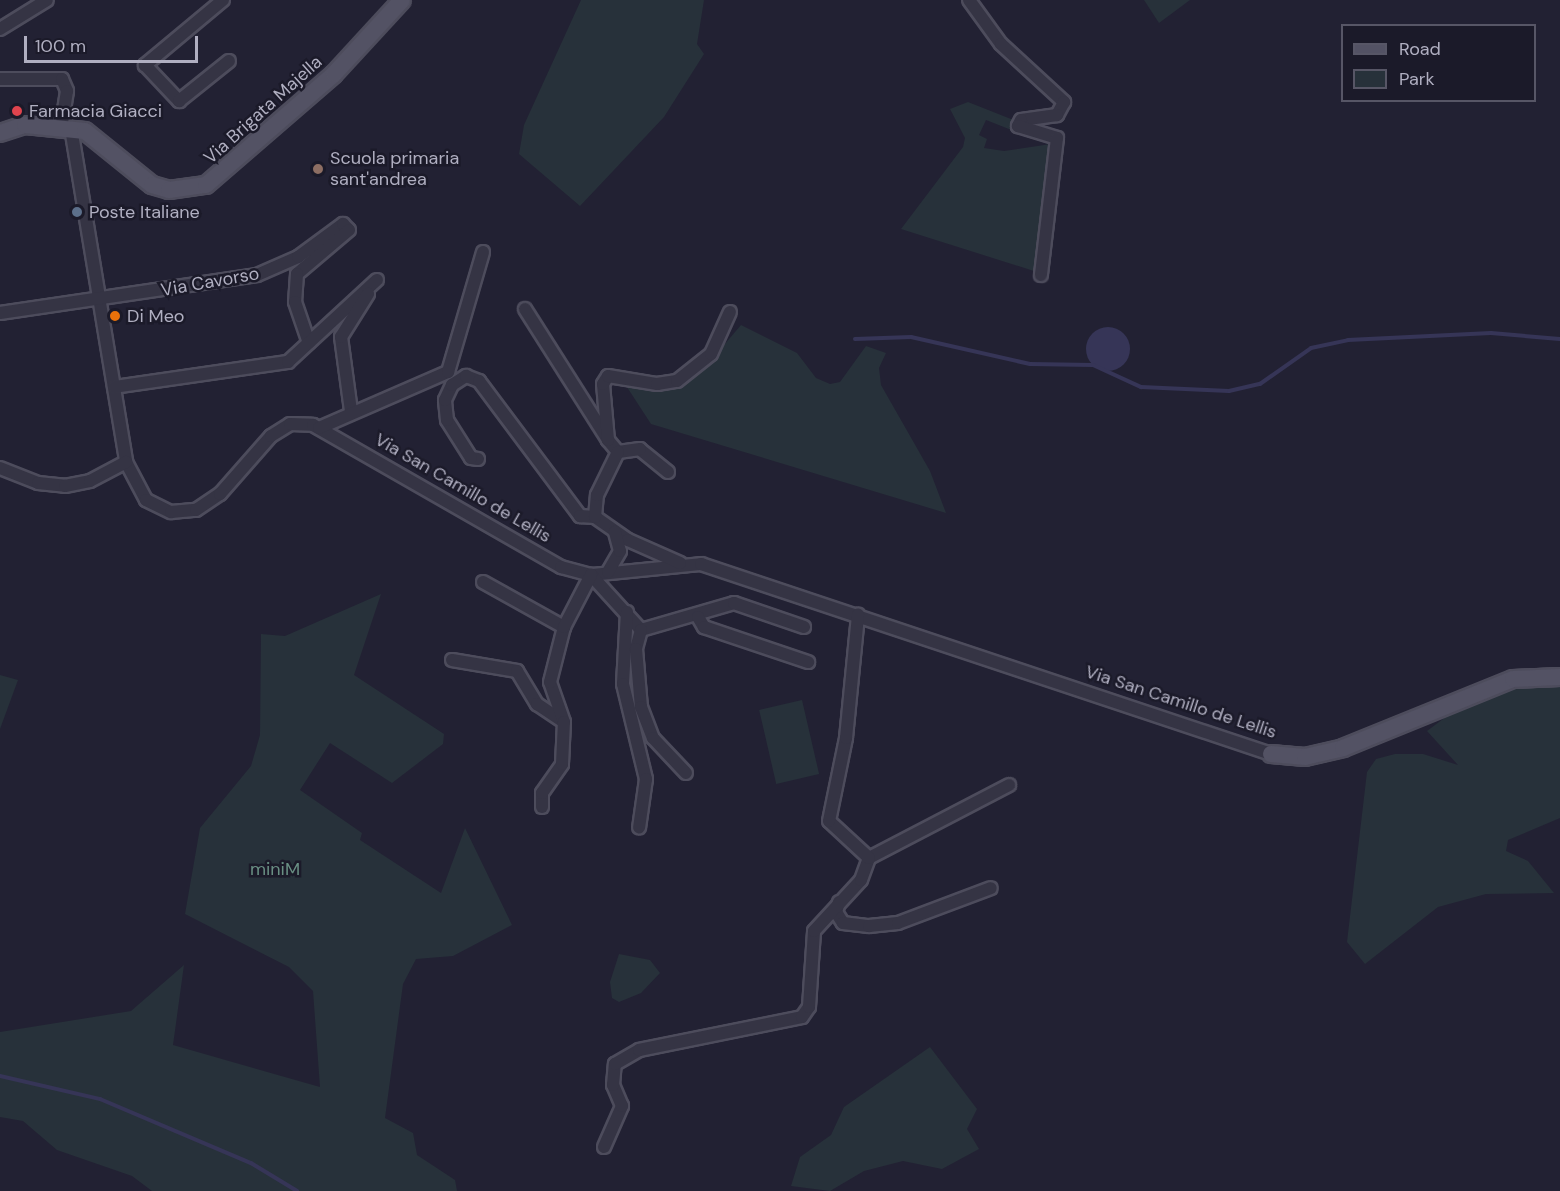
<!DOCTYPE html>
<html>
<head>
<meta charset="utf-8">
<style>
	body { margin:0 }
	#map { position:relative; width:1560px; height:1191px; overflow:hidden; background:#222133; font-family:"DM Sans",sans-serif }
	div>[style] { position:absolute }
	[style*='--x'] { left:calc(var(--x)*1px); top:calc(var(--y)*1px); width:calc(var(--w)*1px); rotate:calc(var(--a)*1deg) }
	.green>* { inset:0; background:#27313a; transform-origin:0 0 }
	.water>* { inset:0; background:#363557 }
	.round { border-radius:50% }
	.stream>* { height:4px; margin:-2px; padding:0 2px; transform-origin:2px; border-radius:2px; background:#363557 }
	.roads { filter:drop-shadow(2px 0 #4d4c5c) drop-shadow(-2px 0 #4d4c5c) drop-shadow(0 2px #4d4c5c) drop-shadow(0 -2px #4d4c5c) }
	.minor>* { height:12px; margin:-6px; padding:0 6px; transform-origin:6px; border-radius:6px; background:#353444 }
	.major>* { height:16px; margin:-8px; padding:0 8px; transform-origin:8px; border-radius:8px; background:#535264 }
	.dots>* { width:16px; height:16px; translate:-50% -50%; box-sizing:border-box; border:3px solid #1b1a29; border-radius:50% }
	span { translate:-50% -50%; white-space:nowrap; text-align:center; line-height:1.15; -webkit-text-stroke:5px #1b1a29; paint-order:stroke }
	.street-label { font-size:18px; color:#b0afc1 }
	.poi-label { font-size:18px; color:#b0afc1 }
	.left { translate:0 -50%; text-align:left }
	.park-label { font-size:18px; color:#698f83 }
	.legend { position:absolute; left:1341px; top:24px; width:195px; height:78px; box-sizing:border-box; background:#1b1a29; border:2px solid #575666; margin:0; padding:8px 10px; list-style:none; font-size:18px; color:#b0afc1 }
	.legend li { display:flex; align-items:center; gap:12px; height:30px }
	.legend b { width:30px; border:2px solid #575666 }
	.scale { position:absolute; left:24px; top:36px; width:174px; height:27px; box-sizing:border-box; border:3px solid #b0afc1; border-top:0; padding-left:8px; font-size:18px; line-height:21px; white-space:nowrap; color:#b0afc1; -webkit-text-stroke:4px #1b1a29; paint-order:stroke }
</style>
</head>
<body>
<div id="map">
	<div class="green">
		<div style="clip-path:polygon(581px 0,704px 0,697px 44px,704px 54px,664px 117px,580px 206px,519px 154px,524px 125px)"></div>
		<div style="clip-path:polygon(1144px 0,1190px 0,1159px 23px)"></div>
		<div style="clip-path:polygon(968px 102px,1016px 121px,1014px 131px,986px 120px,979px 135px,987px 139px,984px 148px,1004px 151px,1051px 144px,1037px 272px,901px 229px,963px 147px,965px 138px,950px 109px)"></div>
		<div style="clip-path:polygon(741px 325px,797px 353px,816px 378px,830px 384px,840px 382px,866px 346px,886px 353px,879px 368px,881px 385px,930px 471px,946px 513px,651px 424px,625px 384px,662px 389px,718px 352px)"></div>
		<div style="clip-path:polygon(381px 594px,354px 675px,444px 734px,443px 744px,392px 783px,330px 743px,300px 790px,362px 833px,360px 840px,441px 893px,465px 828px,512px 925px,453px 956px,416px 959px,403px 984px,385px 1118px,413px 1133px,417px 1155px,455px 1180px,457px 1191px,152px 1191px,132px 1176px,57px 1150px,23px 1121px,0 1117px,0 1032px,131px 1011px,184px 965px,173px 1045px,320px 1087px,313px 991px,289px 967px,185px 914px,200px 828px,251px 766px,260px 735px,261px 634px,285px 636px)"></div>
		<div style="clip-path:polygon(0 675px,18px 680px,0 729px)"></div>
		<div style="clip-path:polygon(1528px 684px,1560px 684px,1560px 818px,1508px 840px,1506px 851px,1528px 861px,1554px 893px,1486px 894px,1438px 907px,1365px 964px,1347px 942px,1367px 772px,1376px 759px,1395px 754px,1423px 754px,1458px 765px,1427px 731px,1455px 710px)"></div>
		<div style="left:802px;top:700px;width:76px;height:44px;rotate:77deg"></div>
		<div style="clip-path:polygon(619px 954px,650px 960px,660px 973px,641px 993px,619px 1002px,612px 998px,610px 982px)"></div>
		<div style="clip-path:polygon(930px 1047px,977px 1109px,967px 1129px,979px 1149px,942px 1169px,903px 1161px,864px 1171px,830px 1191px,791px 1186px,800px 1157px,831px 1135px,844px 1107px)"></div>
	</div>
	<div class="water">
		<div class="round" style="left:1086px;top:327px;width:44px;height:44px"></div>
	</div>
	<div class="stream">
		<div style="--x:855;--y:339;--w:56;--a:-2"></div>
		<div style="--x:911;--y:337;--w:122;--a:12.8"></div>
		<div style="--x:1030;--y:364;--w:63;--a:0.9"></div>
		<div style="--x:1093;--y:365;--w:53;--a:24.6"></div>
		<div style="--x:1141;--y:387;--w:88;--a:2.6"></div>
		<div style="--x:1229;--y:391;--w:32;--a:-13"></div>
		<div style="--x:1260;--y:384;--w:62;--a:-35.2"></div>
		<div style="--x:1311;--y:348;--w:38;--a:-12"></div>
		<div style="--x:1348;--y:340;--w:143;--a:-2.8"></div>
		<div style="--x:1491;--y:333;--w:69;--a:5"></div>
		<div style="--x:0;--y:1076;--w:103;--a:13"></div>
		<div style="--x:100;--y:1099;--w:164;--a:23"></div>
		<div style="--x:251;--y:1163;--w:54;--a:31.3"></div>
	</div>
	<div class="roads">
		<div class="minor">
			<div style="--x:223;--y:0;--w:102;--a:140.2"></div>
			<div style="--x:145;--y:65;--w:50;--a:46.6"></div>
			<div style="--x:179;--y:101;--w:64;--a:-38.7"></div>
			<div style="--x:969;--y:0;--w:54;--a:54"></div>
			<div style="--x:1001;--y:44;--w:86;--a:42.6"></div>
			<div style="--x:1064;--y:102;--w:15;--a:118"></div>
			<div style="--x:1057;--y:115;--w:36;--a:172"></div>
			<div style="--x:1021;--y:120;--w:7;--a:117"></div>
			<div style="--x:1018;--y:126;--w:41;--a:17.1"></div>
			<div style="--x:1057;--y:138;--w:138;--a:96.7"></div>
			<div style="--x:0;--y:29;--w:55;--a:-31.7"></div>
			<div style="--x:0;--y:79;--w:62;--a:0"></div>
			<div style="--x:62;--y:79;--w:13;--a:67"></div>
			<div style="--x:67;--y:91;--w:36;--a:99"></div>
			<div style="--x:71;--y:128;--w:338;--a:80.6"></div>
			<div style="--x:126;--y:462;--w:43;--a:62.2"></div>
			<div style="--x:146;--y:500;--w:28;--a:26"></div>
			<div style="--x:171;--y:512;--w:25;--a:-5"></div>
			<div style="--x:196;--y:510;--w:29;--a:-34"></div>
			<div style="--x:220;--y:494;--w:77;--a:-48.7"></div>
			<div style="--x:271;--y:436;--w:22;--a:-32"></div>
			<div style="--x:290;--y:424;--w:23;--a:2"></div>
			<div style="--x:313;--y:425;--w:286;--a:29.8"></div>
			<div style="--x:561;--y:567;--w:31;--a:15"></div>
			<div style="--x:591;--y:575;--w:111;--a:-5.7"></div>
			<div style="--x:701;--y:564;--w:601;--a:18.43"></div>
			<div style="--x:525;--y:309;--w:155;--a:57.6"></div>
			<div style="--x:0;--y:313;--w:260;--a:-8.4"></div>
			<div style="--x:257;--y:275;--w:45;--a:-23.7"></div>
			<div style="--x:298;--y:257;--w:56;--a:-36.3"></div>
			<div style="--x:343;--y:224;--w:8;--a:45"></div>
			<div style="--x:349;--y:230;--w:68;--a:139.8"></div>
			<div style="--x:297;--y:274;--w:28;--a:94"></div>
			<div style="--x:295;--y:302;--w:43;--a:71.1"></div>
			<div style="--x:114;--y:387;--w:176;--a:-8.2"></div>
			<div style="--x:288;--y:362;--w:121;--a:-42.7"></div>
			<div style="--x:351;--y:411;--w:75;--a:-97.7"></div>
			<div style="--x:341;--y:337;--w:51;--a:-57.9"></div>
			<div style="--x:319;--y:428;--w:141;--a:-23.5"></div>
			<div style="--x:448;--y:372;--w:125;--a:-73.7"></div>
			<div style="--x:478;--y:459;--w:7;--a:-172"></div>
			<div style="--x:471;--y:458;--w:45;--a:-122.3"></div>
			<div style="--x:447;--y:420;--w:20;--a:-96"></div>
			<div style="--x:445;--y:400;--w:17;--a:-65"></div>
			<div style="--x:452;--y:385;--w:17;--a:-33"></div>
			<div style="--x:466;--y:376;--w:14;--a:21"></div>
			<div style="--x:479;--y:381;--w:169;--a:53.2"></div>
			<div style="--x:580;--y:516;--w:15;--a:4"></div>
			<div style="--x:595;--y:517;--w:40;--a:34.9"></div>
			<div style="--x:628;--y:540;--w:57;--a:23.9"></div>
			<div style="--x:0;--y:468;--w:41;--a:21.5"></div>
			<div style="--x:38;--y:483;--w:27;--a:6"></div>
			<div style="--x:65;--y:486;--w:25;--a:-11"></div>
			<div style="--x:90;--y:481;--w:41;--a:-27.8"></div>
			<div style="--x:668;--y:472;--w:36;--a:-141"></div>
			<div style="--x:640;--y:449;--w:22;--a:172"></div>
			<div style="--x:618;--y:452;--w:16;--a:-130"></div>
			<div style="--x:608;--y:440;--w:56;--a:-95.1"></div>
			<div style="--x:603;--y:384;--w:9;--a:-58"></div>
			<div style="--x:608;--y:376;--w:50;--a:9.3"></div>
			<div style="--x:657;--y:384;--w:20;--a:-9"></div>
			<div style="--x:677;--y:381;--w:43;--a:-38.5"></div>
			<div style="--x:711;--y:354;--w:46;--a:-65.7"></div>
			<div style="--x:595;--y:517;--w:22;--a:-85"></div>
			<div style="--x:597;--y:495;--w:48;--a:-64"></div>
			<div style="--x:608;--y:572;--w:24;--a:-60"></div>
			<div style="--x:620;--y:551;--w:20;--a:-105"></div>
			<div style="--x:591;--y:575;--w:74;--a:47.7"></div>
			<div style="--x:641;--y:630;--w:97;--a:-16.2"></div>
			<div style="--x:734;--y:603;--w:74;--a:18.9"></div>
			<div style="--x:483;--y:582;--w:93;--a:29.1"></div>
			<div style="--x:627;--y:612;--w:72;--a:93.2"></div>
			<div style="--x:623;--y:684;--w:98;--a:76.4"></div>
			<div style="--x:646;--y:779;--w:49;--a:98.1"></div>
			<div style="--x:698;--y:617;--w:12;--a:59"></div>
			<div style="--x:704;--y:627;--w:110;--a:18.6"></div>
			<div style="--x:641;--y:630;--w:20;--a:105"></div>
			<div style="--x:636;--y:649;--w:58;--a:85.1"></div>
			<div style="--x:641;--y:707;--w:33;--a:69"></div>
			<div style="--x:653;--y:738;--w:48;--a:46.7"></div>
			<div style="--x:452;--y:660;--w:66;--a:9.6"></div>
			<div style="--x:517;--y:671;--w:39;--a:59"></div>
			<div style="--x:537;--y:704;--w:32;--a:34"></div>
			<div style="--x:564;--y:722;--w:42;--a:-109.3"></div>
			<div style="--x:550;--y:682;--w:57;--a:-75.7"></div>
			<div style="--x:564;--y:627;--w:59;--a:-62.6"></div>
			<div style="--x:542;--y:807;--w:14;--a:-90"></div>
			<div style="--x:542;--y:793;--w:35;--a:-55"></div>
			<div style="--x:562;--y:764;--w:42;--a:-87.3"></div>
			<div style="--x:869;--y:858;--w:158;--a:-27.5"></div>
			<div style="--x:839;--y:902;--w:10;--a:107"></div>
			<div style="--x:836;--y:912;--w:13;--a:58"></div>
			<div style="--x:843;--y:923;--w:26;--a:7"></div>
			<div style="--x:869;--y:926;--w:29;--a:-6"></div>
			<div style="--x:898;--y:923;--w:99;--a:-20.6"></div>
			<div style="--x:604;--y:1147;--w:45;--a:-66.3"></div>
			<div style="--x:622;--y:1106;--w:23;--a:-113"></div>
			<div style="--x:613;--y:1085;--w:21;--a:-85"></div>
			<div style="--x:615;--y:1064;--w:28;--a:-30"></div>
			<div style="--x:639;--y:1050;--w:166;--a:-11.4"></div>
			<div style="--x:802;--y:1017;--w:12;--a:-55"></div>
			<div style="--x:809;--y:1007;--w:76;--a:-86.2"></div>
			<div style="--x:814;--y:931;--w:69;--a:-47.3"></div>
			<div style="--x:861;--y:880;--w:23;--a:-70"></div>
			<div style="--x:869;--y:858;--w:54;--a:-137.2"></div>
			<div style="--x:829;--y:821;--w:85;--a:-78.4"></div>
			<div style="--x:846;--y:738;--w:124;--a:-84.4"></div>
		</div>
		<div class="major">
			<div style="--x:0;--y:133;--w:26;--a:-18"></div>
			<div style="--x:25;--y:125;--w:60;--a:5.7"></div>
			<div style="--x:85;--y:131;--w:86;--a:38.9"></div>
			<div style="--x:152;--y:185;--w:18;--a:16"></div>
			<div style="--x:169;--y:190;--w:37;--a:-8"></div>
			<div style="--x:206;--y:185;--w:169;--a:-40.9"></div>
			<div style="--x:334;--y:74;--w:100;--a:-47.4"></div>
			<div style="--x:1271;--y:754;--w:34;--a:5"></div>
			<div style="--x:1305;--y:757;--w:39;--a:-13"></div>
			<div style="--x:1343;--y:748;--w:183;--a:-22.1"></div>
			<div style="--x:1513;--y:679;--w:47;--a:-2.4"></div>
		</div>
	</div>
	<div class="dots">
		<div style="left:17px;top:111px;background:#e0444e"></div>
		<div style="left:318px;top:169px;background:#8d6e63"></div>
		<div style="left:77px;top:212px;background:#5c6f8a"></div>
		<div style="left:115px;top:316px;background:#e8710a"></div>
	</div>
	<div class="street-label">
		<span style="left:263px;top:110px;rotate:-42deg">Via Brigata Majella</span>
		<span style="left:210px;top:282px;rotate:-10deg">Via Cavorso</span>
		<span style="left:463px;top:488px;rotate:30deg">Via San Camillo de Lellis</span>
		<span style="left:1181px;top:702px;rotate:18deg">Via San Camillo de Lellis</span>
	</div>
	<div class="poi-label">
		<span class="left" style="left:29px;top:111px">Farmacia Giacci</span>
		<span class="left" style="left:330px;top:169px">Scuola primaria<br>sant'andrea</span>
		<span class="left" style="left:89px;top:212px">Poste Italiane</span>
		<span class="left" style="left:127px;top:316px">Di Meo</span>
	</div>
	<div class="park-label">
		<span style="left:275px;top:869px">miniM</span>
	</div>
	<ul class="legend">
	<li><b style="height:8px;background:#535264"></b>Road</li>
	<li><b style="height:16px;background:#27313a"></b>Park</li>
	</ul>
	<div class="scale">100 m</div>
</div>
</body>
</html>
